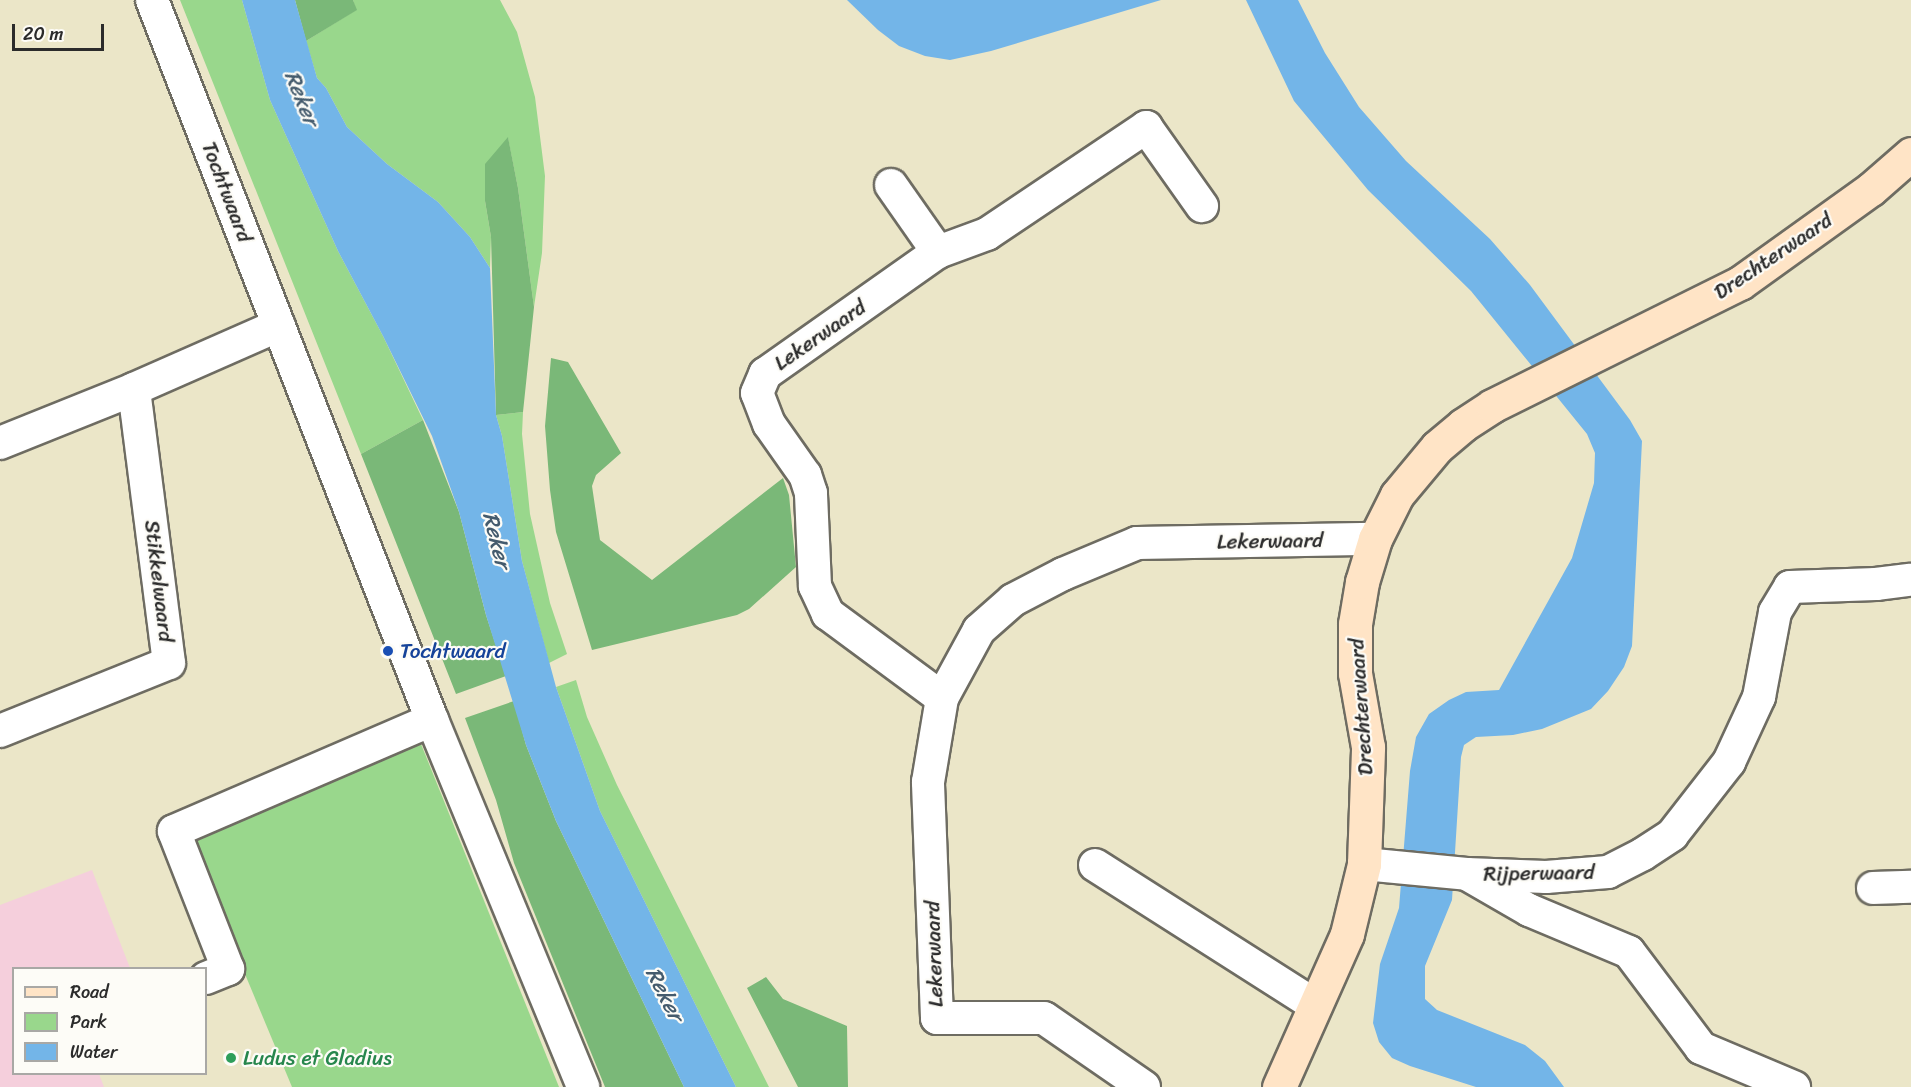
<!DOCTYPE html>
<html>
<head>
<meta charset="utf-8">
<style>
	body { margin:0 }
	#map { position:relative; width:1911px; height:1087px; overflow:hidden; background:#ebe6c8; font-family:Sriracha,sans-serif }
	div>[style] { position:absolute }
	[style*='--x'] { left:calc(var(--x)*1px); top:calc(var(--y)*1px); width:calc(var(--w)*1px); rotate:calc(var(--a)*1deg) }
	.built>* { inset:0; background:#f5cfdc }
	.green>* { inset:0; background:#99d78c }
	.forest>* { inset:0; background:#7ab878 }
	.water>* { inset:0; background:#73b5e8 }
	.roads { filter:drop-shadow(2px 0 #6e6c62) drop-shadow(-2px 0 #6e6c62) drop-shadow(0 2px #6e6c62) drop-shadow(0 -2px #6e6c62) }
	.street>* { height:32px; margin:-16px; padding:0 16px; transform-origin:16px; border-radius:16px; background:#fff }
	.secondary>* { height:33px; margin:-16.5px; padding:0 16.5px; transform-origin:16.5px; border-radius:16.5px; background:#ffe4c6 }
	.dots>* { width:16px; height:16px; translate:-50% -50%; box-sizing:border-box; border:3px solid #fdfcf7; border-radius:50% }
	span { translate:-50% -50%; white-space:nowrap; text-align:center; line-height:1.15; -webkit-text-stroke:4.5px #fdfcf7; paint-order:stroke }
	.street-label { font-size:21px; color:#2b2b2b }
	.transit-label { font-size:21px; color:#164399 }
	.left { translate:0 -50%; text-align:left }
	.leisure-label { font-size:21px; color:#27864d }
	.water-label { font-size:22px; color:#445b6d; font-style:italic }
	.legend { position:absolute; left:12px; top:967px; width:195px; height:108px; box-sizing:border-box; background:#fdfcf7; border:2px solid #a9a8a5; margin:0; padding:8px 10px; list-style:none; font-size:18px; color:#2b2b2b }
	.legend li { display:flex; align-items:center; gap:12px; height:30px }
	.legend b { width:30px; border:2px solid #a9a8a5 }
	.scale { position:absolute; left:12px; top:24px; width:92px; height:27px; box-sizing:border-box; border:3px solid #2b2b2b; border-top:0; padding-left:8px; font-size:18px; line-height:21px; white-space:nowrap; color:#2b2b2b; -webkit-text-stroke:4px #fdfcf7; paint-order:stroke }
</style>
</head>
<body>
<div id="map">
	<div class="built">
		<div style="clip-path:polygon(92px 870px,130px 968px,14px 968px,14px 1074px,99px 1074px,104px 1087px,0 1087px,0 905px)"></div>
	</div>
	<div class="green">
		<div style="clip-path:polygon(180px 0,242px 0,270px 100px,338px 251px,383px 336px,423px 420px,361px 454px)"></div>
		<div style="clip-path:polygon(353px 0,500px 0,517px 32px,535px 97px,545px 176px,542px 253px,534px 307px,518px 188px,508px 138px,485px 201px,491px 237px,490px 268px,470px 237px,438px 202px,387px 164px,347px 127px,326px 88px,317px 78px,306px 41px,356px 10px)"></div>
		<div style="clip-path:polygon(523px 412px,522px 434px,530px 514px,550px 603px,567px 654px,549px 663px,522px 561px,502px 436px,496px 415px)"></div>
		<div style="clip-path:polygon(576px 680px,587px 717px,617px 785px,769px 1087px,736px 1087px,600px 811px,556px 687px)"></div>
		<div style="clip-path:polygon(417px 734px,559px 1087px,292px 1087px,187px 835px)"></div>
	</div>
	<div class="forest">
		<div style="clip-path:polygon(295px 0,353px 0,357px 10px,306px 41px)"></div>
		<div style="clip-path:polygon(508px 137px,518px 188px,534px 307px,523px 412px,496px 415px,491px 237px,485px 201px,485px 164px)"></div>
		<div style="clip-path:polygon(551px 358px,568px 362px,621px 453px,596px 475px,592px 486px,600px 540px,652px 580px,783px 478px,789px 495px,796px 567px,749px 609px,737px 615px,592px 650px,556px 532px,550px 490px,545px 426px)"></div>
		<div style="clip-path:polygon(423px 420px,459px 512px,486px 615px,506px 676px,456px 694px,361px 454px)"></div>
		<div style="clip-path:polygon(514px 701px,526px 745px,556px 821px,684px 1087px,605px 1087px,514px 863px,496px 800px,465px 718px)"></div>
		<div style="clip-path:polygon(766px 977px,783px 999px,847px 1026px,848px 1087px,798px 1087px,747px 988px)"></div>
	</div>
	<div class="water">
		<div style="clip-path:polygon(242px 0,295px 0,317px 78px,326px 88px,347px 127px,387px 164px,438px 202px,470px 237px,490px 268px,496px 415px,502px 436px,522px 561px,556px 687px,600px 811px,736px 1087px,684px 1087px,556px 821px,526px 745px,486px 615px,459px 512px,432px 436px,383px 336px,338px 251px,270px 100px)"></div>
		<div style="clip-path:polygon(847px 0,1161px 0,991px 51px,950px 60px,925px 56px,899px 46px,878px 30px)"></div>
		<div style="clip-path:polygon(1246px 0,1298px 0,1325px 53px,1359px 107px,1406px 161px,1490px 239px,1530px 285px,1630px 420px,1642px 441px,1632px 646px,1624px 667px,1608px 691px,1591px 709px,1542px 729px,1513px 735px,1476px 737px,1464px 745px,1461px 757px,1452px 900px,1425px 966px,1425px 999px,1437px 1010px,1525px 1045px,1545px 1061px,1564px 1087px,1476px 1087px,1410px 1066px,1392px 1058px,1379px 1042px,1373px 1023px,1380px 964px,1399px 908px,1410px 771px,1416px 737px,1429px 714px,1449px 700px,1466px 692px,1499px 690px,1572px 558px,1594px 483px,1595px 453px,1587px 434px,1471px 291px,1368px 190px,1294px 101px)"></div>
	</div>
	<div class="roads">
		<div class="street">
			<div style="--x:152;--y:0;--w:773;--a:68.75"></div>
			<div style="--x:432;--y:720;--w:397;--a:67.6"></div>
			<div style="--x:891;--y:185;--w:82;--a:55"></div>
			<div style="--x:0;--y:443;--w:144;--a:-21.9"></div>
			<div style="--x:134;--y:389;--w:158;--a:-23.8"></div>
			<div style="--x:942;--y:698;--w:142;--a:-143.6"></div>
			<div style="--x:828;--y:614;--w:31;--a:-115"></div>
			<div style="--x:815;--y:586;--w:93;--a:-92.5"></div>
			<div style="--x:811;--y:493;--w:19;--a:-108"></div>
			<div style="--x:805;--y:475;--w:62;--a:-125.2"></div>
			<div style="--x:769;--y:424;--w:33;--a:-111"></div>
			<div style="--x:757;--y:393;--w:21;--a:-67"></div>
			<div style="--x:765;--y:374;--w:212;--a:-35.2"></div>
			<div style="--x:938;--y:252;--w:52;--a:-20.2"></div>
			<div style="--x:987;--y:234;--w:192;--a:-33.9"></div>
			<div style="--x:1146;--y:127;--w:97;--a:54.7"></div>
			<div style="--x:0;--y:731;--w:182;--a:-21.9"></div>
			<div style="--x:169;--y:663;--w:276;--a:-97.3"></div>
			<div style="--x:1364;--y:864;--w:103;--a:5.5"></div>
			<div style="--x:1467;--y:874;--w:79;--a:2.2"></div>
			<div style="--x:1546;--y:877;--w:62;--a:-4.6"></div>
			<div style="--x:1608;--y:872;--w:39;--a:-27"></div>
			<div style="--x:1643;--y:854;--w:35;--a:-33"></div>
			<div style="--x:1672;--y:835;--w:93;--a:-52"></div>
			<div style="--x:1729;--y:762;--w:72;--a:-65.2"></div>
			<div style="--x:1759;--y:697;--w:86;--a:-79.3"></div>
			<div style="--x:1775;--y:612;--w:29;--a:-59"></div>
			<div style="--x:1790;--y:587;--w:86;--a:-2"></div>
			<div style="--x:1876;--y:584;--w:35;--a:-7"></div>
			<div style="--x:1095;--y:865;--w:262;--a:32.5"></div>
			<div style="--x:1470;--y:876;--w:68;--a:30"></div>
			<div style="--x:1529;--y:910;--w:108;--a:22.8"></div>
			<div style="--x:1629;--y:952;--w:120;--a:53.1"></div>
			<div style="--x:1701;--y:1048;--w:101;--a:22.8"></div>
			<div style="--x:1873;--y:888;--w:38;--a:-2"></div>
			<div style="--x:206;--y:978;--w:24;--a:-22"></div>
			<div style="--x:228;--y:969;--w:148;--a:-111.4"></div>
			<div style="--x:174;--y:831;--w:281;--a:-23.3"></div>
			<div style="--x:1144;--y:1087;--w:121;--a:-145.4"></div>
			<div style="--x:1044;--y:1018;--w:107;--a:180"></div>
			<div style="--x:937;--y:1018;--w:236;--a:-92.2"></div>
			<div style="--x:928;--y:782;--w:85;--a:-80.5"></div>
			<div style="--x:942;--y:698;--w:77;--a:-61.4"></div>
			<div style="--x:979;--y:630;--w:45;--a:-41.4"></div>
			<div style="--x:1013;--y:600;--w:56;--a:-27.5"></div>
			<div style="--x:1063;--y:574;--w:80;--a:-22.7"></div>
			<div style="--x:1137;--y:543;--w:238;--a:-1"></div>
		</div>
		<div class="secondary">
			<div style="--x:1279;--y:1087;--w:167;--a:-66"></div>
			<div style="--x:1347;--y:934;--w:72;--a:-76.3"></div>
			<div style="--x:1364;--y:864;--w:117;--a:-88"></div>
			<div style="--x:1368;--y:747;--w:75;--a:-100"></div>
			<div style="--x:1355;--y:673;--w:49;--a:-90"></div>
			<div style="--x:1355;--y:624;--w:43;--a:-80.5"></div>
			<div style="--x:1362;--y:582;--w:45;--a:-73.2"></div>
			<div style="--x:1375;--y:539;--w:49;--a:-63.4"></div>
			<div style="--x:1397;--y:495;--w:62;--a:-50.2"></div>
			<div style="--x:1437;--y:447;--w:34;--a:-40"></div>
			<div style="--x:1463;--y:425;--w:35;--a:-33"></div>
			<div style="--x:1492;--y:406;--w:277;--a:-26.4"></div>
			<div style="--x:1740;--y:283;--w:161;--a:-35.7"></div>
			<div style="--x:1871;--y:189;--w:53;--a:-41.2"></div>
		</div>
	</div>
	<div class="dots">
		<div style="left:388px;top:651px;background:#1a4fb4"></div>
		<div style="left:231px;top:1058px;background:#2e9e5b"></div>
	</div>
	<div class="street-label">
		<span style="left:227px;top:192px;rotate:69deg">Tochtwaard</span>
		<span style="left:1773px;top:256px;rotate:-34deg">Drechterwaard</span>
		<span style="left:820px;top:335px;rotate:-35deg">Lekerwaard</span>
		<span style="left:1270px;top:541px;rotate:-1deg">Lekerwaard</span>
		<span style="left:159px;top:581px;rotate:83deg">Stikkelwaard</span>
		<span style="left:1361px;top:707px;rotate:-94deg">Drechterwaard</span>
		<span style="left:1539px;top:873px;rotate:-1deg">Rijperwaard</span>
		<span style="left:934px;top:954px;rotate:-92deg">Lekerwaard</span>
	</div>
	<div class="transit-label">
		<span class="left" style="left:400px;top:651px">Tochtwaard</span>
	</div>
	<div class="leisure-label">
		<span class="left" style="left:243px;top:1058px">Ludus et Gladius</span>
	</div>
	<div class="water-label">
		<span style="left:302px;top:98px;rotate:68deg">Reker</span>
		<span style="left:497px;top:540px;rotate:76deg">Reker</span>
		<span style="left:665px;top:994px;rotate:63deg">Reker</span>
	</div>
	<ul class="legend">
	<li><b style="height:8px;background:#ffe4c6"></b>Road</li>
	<li><b style="height:16px;background:#99d78c"></b>Park</li>
	<li><b style="height:16px;background:#73b5e8"></b>Water</li>
	</ul>
	<div class="scale">20 m</div>
</div>
</body>
</html>
